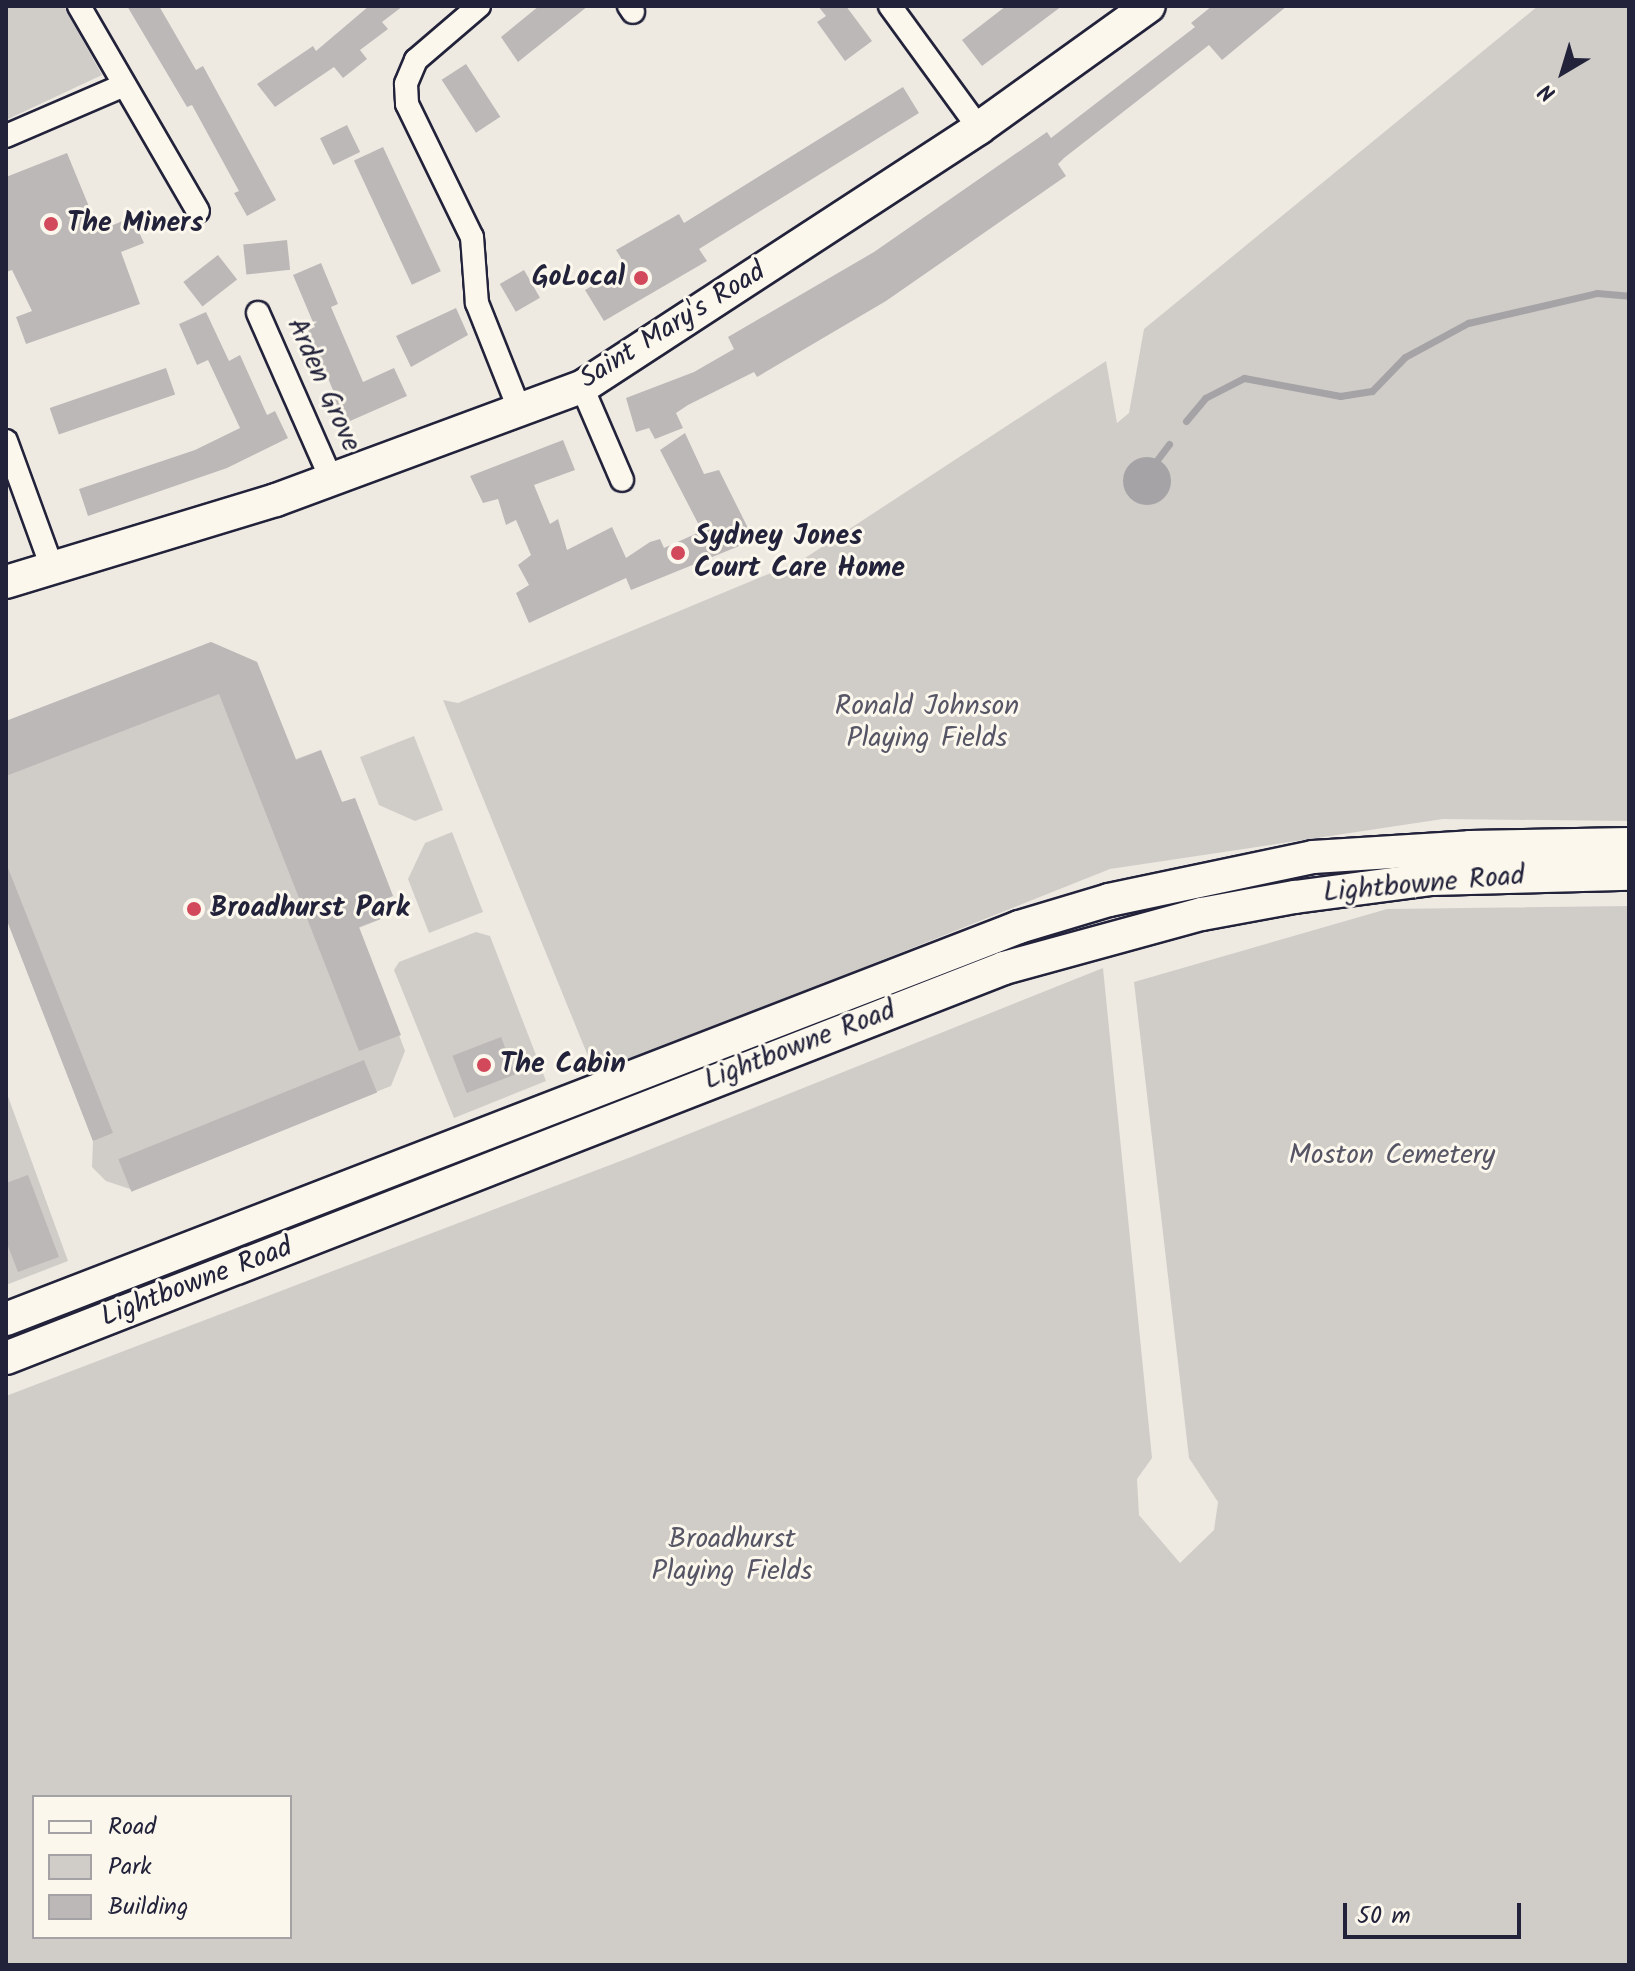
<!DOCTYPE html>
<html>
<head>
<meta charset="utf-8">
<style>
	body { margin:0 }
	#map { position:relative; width:1635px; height:1971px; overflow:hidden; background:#eeeae2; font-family:Kalam,sans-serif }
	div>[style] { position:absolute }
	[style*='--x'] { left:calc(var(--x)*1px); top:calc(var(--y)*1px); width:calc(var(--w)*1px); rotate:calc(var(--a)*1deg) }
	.green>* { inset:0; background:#d0cdc9 }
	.water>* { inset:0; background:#a6a3a7 }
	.round { border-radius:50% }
	.stream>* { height:7px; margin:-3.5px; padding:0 3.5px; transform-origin:3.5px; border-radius:3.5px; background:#a6a3a7 }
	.building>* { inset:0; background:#bcb8b8; transform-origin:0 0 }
	.roads { filter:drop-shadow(2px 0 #22223b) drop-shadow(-2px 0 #22223b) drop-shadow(0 2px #22223b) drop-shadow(0 -2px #22223b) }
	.street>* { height:22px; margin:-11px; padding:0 11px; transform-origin:11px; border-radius:11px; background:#fbf7ec }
	.secondary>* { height:32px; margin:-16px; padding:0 16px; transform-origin:16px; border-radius:16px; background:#fbf7ec }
	.dots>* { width:22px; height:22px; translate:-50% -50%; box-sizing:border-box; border:4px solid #fbf7ec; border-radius:50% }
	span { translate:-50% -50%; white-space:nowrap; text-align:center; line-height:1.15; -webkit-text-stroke:6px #fbf7ec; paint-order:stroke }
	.poi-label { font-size:28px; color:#22223b; font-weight:700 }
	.left { translate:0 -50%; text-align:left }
	.right { translate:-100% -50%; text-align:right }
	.street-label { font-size:28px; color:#22223b }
	.park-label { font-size:28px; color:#565566 }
	.frame { position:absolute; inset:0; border:8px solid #22223b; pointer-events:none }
	.legend { position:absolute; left:32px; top:1795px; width:260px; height:144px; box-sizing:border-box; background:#fbf7ec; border:2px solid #a4a2a5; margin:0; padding:10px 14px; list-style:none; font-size:24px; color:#22223b }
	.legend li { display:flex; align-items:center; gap:16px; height:40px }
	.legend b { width:40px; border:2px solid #a4a2a5 }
	.north { position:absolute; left:1523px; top:32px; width:80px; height:80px; -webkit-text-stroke:6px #fbf7ec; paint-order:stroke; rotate:218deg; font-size:22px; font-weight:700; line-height:32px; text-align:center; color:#22223b }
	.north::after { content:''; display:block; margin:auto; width:28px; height:36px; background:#22223b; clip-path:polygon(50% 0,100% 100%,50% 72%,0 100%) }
	.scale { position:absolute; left:1343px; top:1903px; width:178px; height:36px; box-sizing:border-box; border:4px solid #22223b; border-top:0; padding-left:10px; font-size:24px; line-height:28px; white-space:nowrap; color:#22223b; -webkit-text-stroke:6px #fbf7ec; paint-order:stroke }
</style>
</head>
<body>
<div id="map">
	<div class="green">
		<div style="clip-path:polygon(6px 6px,64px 6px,102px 75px,6px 120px)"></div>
		<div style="clip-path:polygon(1538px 6px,1629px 6px,1629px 821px,1443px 819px,1110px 869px,647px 1054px,592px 1066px,443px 700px,458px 703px,802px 560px,1106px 361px,1117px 423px,1129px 413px,1144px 329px)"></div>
		<div style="clip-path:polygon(211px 642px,257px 662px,296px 759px,321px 750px,342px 802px,355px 798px,393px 896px,380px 901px,386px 917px,359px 928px,405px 1051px,391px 1086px,130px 1189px,106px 1181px,92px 1167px,93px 1141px,6px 918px,6px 721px)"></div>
		<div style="clip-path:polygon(414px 736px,443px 810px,415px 821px,379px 805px,360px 757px)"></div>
		<div style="clip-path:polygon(452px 832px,483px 912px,429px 933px,408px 879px,425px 843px)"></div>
		<div style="clip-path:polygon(evenodd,1629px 906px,1629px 1965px,6px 1965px,6px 1396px,631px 1157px,1103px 968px,1152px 1458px,1137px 1479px,1139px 1515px,1180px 1563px,1214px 1530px,1218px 1502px,1189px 1458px,1134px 982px,1387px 909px,1629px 906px,34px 1797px,290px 1797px,290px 1937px,34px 1937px,34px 1797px)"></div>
		<div style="clip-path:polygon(476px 932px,490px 936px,546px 1081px,454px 1118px,394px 970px,399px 962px)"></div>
		<div style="clip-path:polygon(6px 1091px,68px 1261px,6px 1285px)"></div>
	</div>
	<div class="water">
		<div class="round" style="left:1123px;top:457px;width:48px;height:48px"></div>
	</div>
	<div class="stream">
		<div style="--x:1186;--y:421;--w:30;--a:-50"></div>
		<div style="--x:1205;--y:398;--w:44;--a:-27.1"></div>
		<div style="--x:1244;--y:378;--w:98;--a:10.6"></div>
		<div style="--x:1340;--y:396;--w:32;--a:-9"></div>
		<div style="--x:1372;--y:391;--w:47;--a:-45.9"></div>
		<div style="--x:1405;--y:357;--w:72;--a:-28.4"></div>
		<div style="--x:1468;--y:323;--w:132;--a:-13.1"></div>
		<div style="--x:1597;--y:293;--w:32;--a:5"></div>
		<div style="--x:1157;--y:460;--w:20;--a:-53"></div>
	</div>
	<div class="building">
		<div style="clip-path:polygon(127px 6px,159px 6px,196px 70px,203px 66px,276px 200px,247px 216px,234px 193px,239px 191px,192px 105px,187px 107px)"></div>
		<div style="clip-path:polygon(369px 6px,403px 6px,382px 22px,388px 29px,360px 50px,367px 59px,343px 78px,334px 67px,275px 107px,257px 84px,313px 46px,316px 51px)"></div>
		<div style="clip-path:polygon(539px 6px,588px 6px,518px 62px,501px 37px)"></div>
		<div style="clip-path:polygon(818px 6px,846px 6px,872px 41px,845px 61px,817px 22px,826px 16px)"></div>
		<div style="clip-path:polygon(1006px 6px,1062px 6px,982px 66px,962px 40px)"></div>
		<div style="clip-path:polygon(1212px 6px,1287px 6px,1222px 60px,1209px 45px,1064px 158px,1058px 164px,1066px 176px,886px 301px,757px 377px,754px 372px,688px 405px,676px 413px,683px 428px,655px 439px,649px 428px,636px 432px,626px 398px,694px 372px,734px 349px,728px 337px,874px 252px,1047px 132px,1051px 138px,1195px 27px,1191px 23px)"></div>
		<div style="left:466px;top:64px;width:63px;height:29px;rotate:57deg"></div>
		<div style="clip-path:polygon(903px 87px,919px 113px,699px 249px,707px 261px,604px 321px,585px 290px,626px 266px,616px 250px,679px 214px,684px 223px)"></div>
		<div style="left:347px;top:125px;width:30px;height:30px;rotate:64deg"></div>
		<div style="left:383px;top:147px;width:137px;height:32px;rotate:65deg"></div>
		<div style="clip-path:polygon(67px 153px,99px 231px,132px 217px,144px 243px,121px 252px,140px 304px,26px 344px,16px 317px,32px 311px,12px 270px,6px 272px,6px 177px)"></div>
		<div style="left:287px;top:240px;width:30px;height:44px;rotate:84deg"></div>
		<div style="left:218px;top:255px;width:31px;height:44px;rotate:52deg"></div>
		<div style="clip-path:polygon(321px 263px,338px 304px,331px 307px,363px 382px,394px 368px,407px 396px,341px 425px,329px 398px,335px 395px,308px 330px,315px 327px,293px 275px)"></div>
		<div style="left:524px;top:270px;width:32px;height:28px;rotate:60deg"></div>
		<div style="clip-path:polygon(456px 308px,468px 335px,411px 367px,396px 336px)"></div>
		<div style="clip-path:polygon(206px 312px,229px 361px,240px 355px,267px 415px,275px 411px,288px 438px,227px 468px,88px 516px,79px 489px,195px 450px,240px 428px,208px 360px,197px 365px,179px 324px)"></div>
		<div style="left:166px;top:368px;width:28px;height:123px;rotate:71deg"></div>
		<div style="clip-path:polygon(685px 433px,704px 474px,719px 470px,754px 540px,631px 590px,626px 578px,529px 623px,516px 593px,529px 585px,518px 565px,531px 555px,516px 520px,506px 525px,498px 499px,483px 503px,470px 476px,563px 440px,575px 470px,534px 485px,550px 524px,558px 519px,567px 550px,612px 527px,626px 558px,650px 542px,660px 539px,664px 548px,702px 531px,660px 450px)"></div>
		<div style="clip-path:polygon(211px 642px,257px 662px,296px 760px,321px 750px,342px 802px,355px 798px,393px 896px,380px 901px,386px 917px,359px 927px,401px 1035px,359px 1051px,219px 694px,6px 776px,6px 721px)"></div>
		<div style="clip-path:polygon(6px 863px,113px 1133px,93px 1141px,6px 918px)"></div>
		<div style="left:501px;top:1037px;width:40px;height:52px;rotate:69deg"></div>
		<div style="left:364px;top:1060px;width:35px;height:265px;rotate:68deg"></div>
		<div style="clip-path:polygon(28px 1175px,59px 1257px,18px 1272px,6px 1241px,6px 1183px)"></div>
	</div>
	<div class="roads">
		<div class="street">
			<div style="--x:79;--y:6;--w:237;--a:59.9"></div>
			<div style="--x:479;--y:6;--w:83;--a:139.4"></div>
			<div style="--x:416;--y:60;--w:26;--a:113"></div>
			<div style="--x:406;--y:84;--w:20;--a:87"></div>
			<div style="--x:407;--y:104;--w:148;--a:64"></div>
			<div style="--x:472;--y:237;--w:66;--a:85.7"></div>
			<div style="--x:477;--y:303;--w:111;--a:68.3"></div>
			<div style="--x:629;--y:6;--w:7;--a:56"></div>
			<div style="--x:890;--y:6;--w:151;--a:53.9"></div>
			<div style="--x:6;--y:136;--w:126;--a:-23.3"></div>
			<div style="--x:258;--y:313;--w:184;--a:66.2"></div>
			<div style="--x:582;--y:387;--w:101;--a:66.7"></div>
			<div style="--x:6;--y:441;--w:137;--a:70"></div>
		</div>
		<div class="secondary">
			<div style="--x:6;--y:582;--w:282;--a:-16.9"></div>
			<div style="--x:276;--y:500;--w:326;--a:-20.3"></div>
			<div style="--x:582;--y:387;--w:474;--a:-33.1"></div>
			<div style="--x:979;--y:128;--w:209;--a:-35.7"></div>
			<div style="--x:6;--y:1319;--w:1086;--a:-21.15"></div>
			<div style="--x:1019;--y:927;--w:94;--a:-16.7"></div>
			<div style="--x:1109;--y:900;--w:208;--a:-11.9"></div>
			<div style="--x:1313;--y:857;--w:157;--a:-3.6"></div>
			<div style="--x:1470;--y:847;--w:159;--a:-1.1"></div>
			<div style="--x:6;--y:1358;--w:1071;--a:-21.34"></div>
			<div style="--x:1004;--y:968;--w:205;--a:-15.3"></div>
			<div style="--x:1202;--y:914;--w:95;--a:-10.4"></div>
			<div style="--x:1295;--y:897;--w:138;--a:-7.5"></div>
			<div style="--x:1432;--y:879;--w:197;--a:-1.5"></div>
		</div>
	</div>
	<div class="dots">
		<div style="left:51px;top:224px;background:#d1495b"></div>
		<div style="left:641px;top:278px;background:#d1495b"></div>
		<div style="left:678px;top:553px;background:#d1495b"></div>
		<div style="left:194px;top:909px;background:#d1495b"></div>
		<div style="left:484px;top:1065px;background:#d1495b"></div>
	</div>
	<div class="poi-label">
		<span class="left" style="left:67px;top:224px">The Miners</span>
		<span class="right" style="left:625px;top:278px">GoLocal</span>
		<span class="left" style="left:694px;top:553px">Sydney Jones<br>Court Care Home</span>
		<span class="left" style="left:210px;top:909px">Broadhurst Park</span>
		<span class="left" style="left:500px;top:1065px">The Cabin</span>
	</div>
	<div class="street-label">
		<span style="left:673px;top:326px;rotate:-32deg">Saint Mary's Road</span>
		<span style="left:323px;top:385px;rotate:66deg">Arden Grove</span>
		<span style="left:1424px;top:885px;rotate:-5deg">Lightbowne Road</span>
		<span style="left:800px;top:1046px;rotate:-21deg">Lightbowne Road</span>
		<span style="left:197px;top:1283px;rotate:-21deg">Lightbowne Road</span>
	</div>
	<div class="park-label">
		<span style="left:927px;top:723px">Ronald Johnson<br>Playing Fields</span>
		<span style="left:1392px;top:1156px">Moston Cemetery</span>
		<span style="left:732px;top:1556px">Broadhurst<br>Playing Fields</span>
	</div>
	<div class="frame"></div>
	<ul class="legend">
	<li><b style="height:10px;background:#fbf7ec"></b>Road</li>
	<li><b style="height:22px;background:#d0cdc9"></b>Park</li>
	<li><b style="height:22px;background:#bcb8b8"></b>Building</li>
	</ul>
	<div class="north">N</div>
	<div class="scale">50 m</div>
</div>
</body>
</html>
